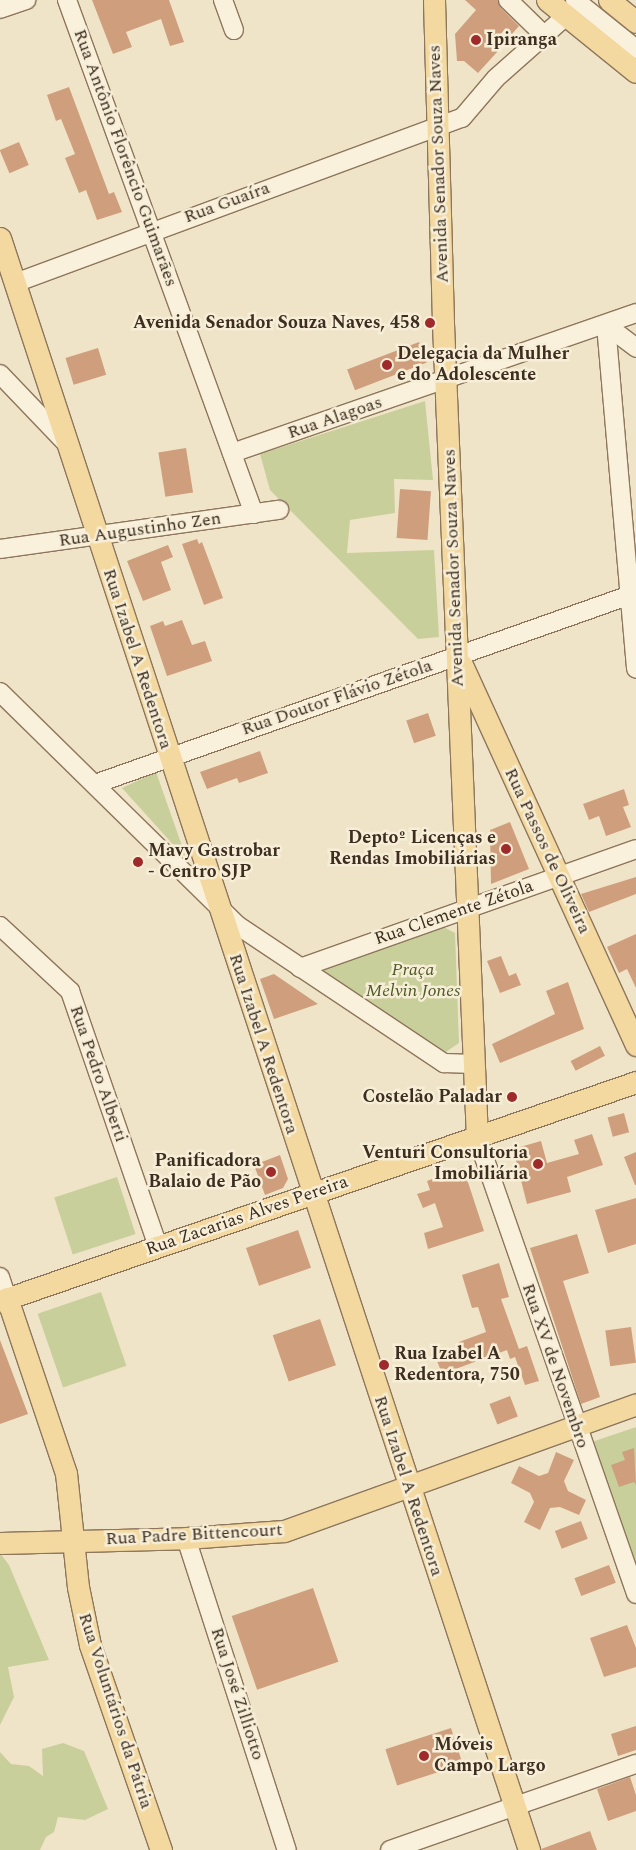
<!DOCTYPE html>
<html>
<head>
<meta charset="utf-8">
<style>
	body { margin:0 }
	#map { position:relative; width:636px; height:1850px; overflow:hidden; background:#f0e4c8; font-family:Spectral,serif }
	div>[style] { position:absolute }
	[style*='--x'] { left:calc(var(--x)*1px); top:calc(var(--y)*1px); width:calc(var(--w)*1px); rotate:calc(var(--a)*1deg) }
	.green>* { inset:0; background:#c9cf9b; transform-origin:0 0 }
	.building>* { inset:0; background:#cf9f7d; transform-origin:0 0 }
	.roads { filter:drop-shadow(1px 0 #8d765c) drop-shadow(-1px 0 #8d765c) drop-shadow(0 1px #8d765c) drop-shadow(0 -1px #8d765c) }
	.minor>* { height:18px; margin:-9px; padding:0 9px; transform-origin:9px; border-radius:9px; background:#faf1dc }
	.major>* { height:21px; margin:-10.5px; padding:0 10.5px; transform-origin:10.5px; border-radius:10.5px; background:#f3d9a0 }
	.dots>* { width:14px; height:14px; translate:-50% -50%; box-sizing:border-box; border:2px solid #f7eed8; border-radius:50% }
	span { translate:-50% -50%; white-space:nowrap; text-align:center; line-height:1.15; -webkit-text-stroke:5px #f7eed8; paint-order:stroke }
	.poi-label { font-size:18px; color:#3d2e20; font-weight:700 }
	.left { translate:0 -50%; text-align:left }
	.right { translate:-100% -50%; text-align:right }
	.street-label { font-size:18px; color:#3d2e20 }
	.park-label { font-size:18px; color:#4d5a26; font-style:italic }
</style>
</head>
<body>
<div id="map">
	<div class="green">
		<div style="clip-path:polygon(425px 401px,433px 480px,394px 479px,395px 513px,350px 520px,347px 553px,434px 550px,439px 637px,418px 639px,270px 490px,260px 454px)"></div>
		<div style="clip-path:polygon(156px 772px,187px 860px,122px 788px)"></div>
		<div style="clip-path:polygon(438px 924px,455px 933px,459px 1043px,443px 1054px,315px 971px)"></div>
		<div style="left:117px;top:1177px;width:60px;height:66px;rotate:72deg"></div>
		<div style="left:101px;top:1292px;width:78px;height:67px;rotate:71deg"></div>
		<div style="clip-path:polygon(636px 1427px,636px 1584px,586px 1444px)"></div>
		<div style="clip-path:polygon(0 1553px,9px 1565px,49px 1660px,8px 1667px,14px 1697px,0 1725px)"></div>
		<div style="clip-path:polygon(63px 1743px,84px 1751px,108px 1809px,85px 1820px,58px 1817px,54px 1832px,46px 1837px,40px 1850px,0 1850px,0 1752px,11px 1764px,29px 1766px,43px 1776px,42px 1749px)"></div>
	</div>
	<div class="building">
		<div style="clip-path:polygon(92px 0,169px 0,184px 42px,170px 46px,161px 19px,126px 32px,132px 47px,113px 54px)"></div>
		<div style="clip-path:polygon(465px 0,498px 0,501px 8px,519px 26px,512px 34px,506px 28px,491px 45px,498px 51px,478px 73px,464px 61px,457px 61px,455px 34px,476px 10px)"></div>
		<div style="clip-path:polygon(69px 87px,109px 194px,114px 192px,122px 212px,97px 220px,86px 190px,79px 193px,65px 158px,75px 154px,61px 119px,56px 121px,47px 95px)"></div>
		<div style="left:19px;top:142px;width:25px;height:21px;rotate:67deg"></div>
		<div style="left:419px;top:342px;width:22px;height:77px;rotate:69deg"></div>
		<div style="left:98px;top:348px;width:28px;height:34px;rotate:73deg"></div>
		<div style="left:186px;top:448px;width:45px;height:28px;rotate:81deg"></div>
		<div style="left:400px;top:489px;width:31px;height:49px;rotate:4deg"></div>
		<div style="clip-path:polygon(197px 539px,199px 544px,202px 542px,223px 598px,204px 605px,182px 544px)"></div>
		<div style="clip-path:polygon(168px 545px,173px 557px,161px 562px,171px 590px,143px 601px,127px 561px)"></div>
		<div style="clip-path:polygon(182px 620px,192px 645px,205px 641px,212px 661px,167px 676px,150px 626px,163px 621px,165px 626px)"></div>
		<div style="left:428px;top:713px;width:24px;height:23px;rotate:71deg"></div>
		<div style="clip-path:polygon(260px 751px,268px 773px,239px 783px,237px 778px,207px 789px,200px 772px)"></div>
		<div style="clip-path:polygon(624px 789px,629px 805px,623px 807px,631px 827px,606px 836px,599px 816px,589px 820px,583px 804px)"></div>
		<div style="clip-path:polygon(510px 822px,529px 869px,491px 884px,490px 830px)"></div>
		<div style="clip-path:polygon(636px 877px,636px 894px,589px 912px,581px 894px)"></div>
		<div style="clip-path:polygon(636px 934px,636px 988px,627px 969px,619px 973px,607px 947px)"></div>
		<div style="clip-path:polygon(501px 956px,509px 976px,516px 973px,521px 985px,500px 993px,487px 961px)"></div>
		<div style="clip-path:polygon(274px 974px,318px 1004px,274px 1019px,260px 979px)"></div>
		<div style="clip-path:polygon(568px 982px,584px 1029px,500px 1063px,492px 1044px,555px 1014px,546px 991px)"></div>
		<div style="left:600px;top:1046px;width:11px;height:33px;rotate:63deg"></div>
		<div style="left:624px;top:1113px;width:20px;height:17px;rotate:75deg"></div>
		<div style="clip-path:polygon(592px 1134px,603px 1165px,567px 1177px,571px 1192px,527px 1204px,513px 1149px,541px 1141px,547px 1163px,579px 1154px,574px 1140px)"></div>
		<div style="clip-path:polygon(636px 1152px,636px 1185px,635px 1185px,624px 1157px)"></div>
		<div style="clip-path:polygon(280px 1155px,288px 1179px,283px 1188px,265px 1195px,254px 1165px)"></div>
		<div style="clip-path:polygon(463px 1167px,484px 1231px,428px 1249px,424px 1233px,443px 1227px,435px 1203px,423px 1208px,417px 1194px,430px 1190px,427px 1181px)"></div>
		<div style="clip-path:polygon(636px 1198px,636px 1244px,608px 1253px,595px 1210px)"></div>
		<div style="left:298px;top:1230px;width:40px;height:55px;rotate:71deg"></div>
		<div style="clip-path:polygon(577px 1234px,589px 1273px,563px 1281px,600px 1397px,581px 1404px,530px 1248px)"></div>
		<div style="clip-path:polygon(499px 1263px,509px 1297px,501px 1299px,519px 1349px,527px 1346px,539px 1381px,525px 1385px,515px 1357px,510px 1359px,507px 1350px,442px 1374px,436px 1358px,462px 1349px,459px 1342px,486px 1332px,478px 1307px,472px 1308px,462px 1275px)"></div>
		<div style="left:320px;top:1319px;width:49px;height:50px;rotate:71deg"></div>
		<div style="left:631px;top:1327px;width:36px;height:26px;rotate:82deg"></div>
		<div style="clip-path:polygon(0 1340px,28px 1414px,0 1424px)"></div>
		<div style="left:510px;top:1396px;width:22px;height:22px;rotate:69deg"></div>
		<div style="clip-path:polygon(634px 1448px,636px 1485px,634px 1482px,619px 1487px,611px 1465px,625px 1460px,622px 1452px)"></div>
		<div style="clip-path:polygon(556px 1452px,574px 1460px,564px 1481px,568px 1491px,586px 1500px,579px 1515px,560px 1507px,550px 1508px,540px 1530px,524px 1522px,534px 1502px,530px 1493px,511px 1483px,519px 1466px,539px 1476px,548px 1473px)"></div>
		<div style="left:581px;top:1521px;width:19px;height:28px;rotate:69deg"></div>
		<div style="left:609px;top:1565px;width:19px;height:37px;rotate:69deg"></div>
		<div style="left:313px;top:1588px;width:78px;height:86px;rotate:71deg"></div>
		<div style="clip-path:polygon(627px 1625px,636px 1648px,636px 1667px,604px 1677px,590px 1638px)"></div>
		<div style="clip-path:polygon(636px 1726px,636px 1750px,618px 1756px,611px 1734px)"></div>
		<div style="left:451px;top:1728px;width:38px;height:69px;rotate:72deg"></div>
		<div style="clip-path:polygon(630px 1777px,636px 1795px,636px 1811px,608px 1821px,597px 1789px)"></div>
		<div style="clip-path:polygon(590px 1831px,597px 1850px,542px 1850px,541px 1849px)"></div>
	</div>
	<div class="roads">
		<div class="minor">
			<div style="--x:67;--y:0;--w:547;--a:70.01"></div>
			<div style="--x:223;--y:0;--w:32;--a:70"></div>
			<div style="--x:508;--y:0;--w:50;--a:44.2"></div>
			<div style="--x:575;--y:0;--w:78;--a:38.8"></div>
			<div style="--x:0;--y:9;--w:28;--a:-19"></div>
			<div style="--x:15;--y:283;--w:476;--a:-20.3"></div>
			<div style="--x:462;--y:118;--w:52;--a:-49.6"></div>
			<div style="--x:496;--y:78;--w:92;--a:-41.5"></div>
			<div style="--x:606;--y:325;--w:345;--a:85"></div>
			<div style="--x:606;--y:325;--w:38;--a:37"></div>
			<div style="--x:0;--y:374;--w:97;--a:46.3"></div>
			<div style="--x:232;--y:453;--w:428;--a:-19.1"></div>
			<div style="--x:0;--y:549;--w:282;--a:-8"></div>
			<div style="--x:0;--y:692;--w:332;--a:44.5"></div>
			<div style="--x:237;--y:925;--w:249;--a:33.7"></div>
			<div style="--x:444;--y:1063;--w:30;--a:2"></div>
			<div style="--x:95;--y:784;--w:574;--a:-19.45"></div>
			<div style="--x:0;--y:926;--w:96;--a:42.9"></div>
			<div style="--x:70;--y:991;--w:271;--a:71"></div>
			<div style="--x:300;--y:968;--w:356;--a:-19.5"></div>
			<div style="--x:477;--y:1137;--w:484;--a:70.8"></div>
			<div style="--x:0;--y:1277;--w:22;--a:72"></div>
			<div style="--x:186;--y:1538;--w:328;--a:72.1"></div>
			<div style="--x:390;--y:1850;--w:261;--a:-19.3"></div>
		</div>
		<div class="major">
			<div style="--x:434;--y:0;--w:324;--a:88.4"></div>
			<div style="--x:443;--y:324;--w:814;--a:87.61"></div>
			<div style="--x:547;--y:0;--w:114;--a:39"></div>
			<div style="--x:609;--y:0;--w:35;--a:39"></div>
			<div style="--x:0;--y:238;--w:1697;--a:71.83"></div>
			<div style="--x:462;--y:665;--w:418;--a:65.4"></div>
			<div style="--x:7;--y:1298;--w:185;--a:71.4"></div>
			<div style="--x:66;--y:1473;--w:115;--a:84"></div>
			<div style="--x:78;--y:1587;--w:59;--a:78.3"></div>
			<div style="--x:90;--y:1645;--w:217;--a:70.9"></div>
			<div style="--x:0;--y:1301;--w:673;--a:-19"></div>
			<div style="--x:0;--y:1543;--w:186;--a:-1.5"></div>
			<div style="--x:186;--y:1538;--w:98;--a:-4.1"></div>
			<div style="--x:284;--y:1531;--w:374;--a:-19.8"></div>
		</div>
	</div>
	<div class="dots">
		<div style="left:476px;top:40px;background:#9e2a2b"></div>
		<div style="left:430px;top:323px;background:#9e2a2b"></div>
		<div style="left:387px;top:365px;background:#9e2a2b"></div>
		<div style="left:506px;top:849px;background:#9e2a2b"></div>
		<div style="left:138px;top:862px;background:#9e2a2b"></div>
		<div style="left:512px;top:1097px;background:#9e2a2b"></div>
		<div style="left:538px;top:1164px;background:#9e2a2b"></div>
		<div style="left:271px;top:1172px;background:#9e2a2b"></div>
		<div style="left:384px;top:1365px;background:#9e2a2b"></div>
		<div style="left:424px;top:1756px;background:#9e2a2b"></div>
	</div>
	<div class="poi-label">
		<span class="left" style="left:486px;top:40px">Ipiranga</span>
		<span class="right" style="left:420px;top:323px">Avenida Senador Souza Naves, 458</span>
		<span class="left" style="left:397px;top:365px">Delegacia da Mulher<br>e do Adolescente</span>
		<span class="right" style="left:496px;top:849px">Deptoº Licenças e<br>Rendas Imobiliárias</span>
		<span class="left" style="left:148px;top:862px">Mavy Gastrobar<br>- Centro SJP</span>
		<span class="right" style="left:502px;top:1097px">Costelão Paladar</span>
		<span class="right" style="left:528px;top:1164px">Venturi Consultoria<br>Imobiliária</span>
		<span class="right" style="left:261px;top:1172px">Panificadora<br>Balaio de Pão</span>
		<span class="left" style="left:394px;top:1365px">Rua Izabel A<br>Redentora, 750</span>
		<span class="left" style="left:434px;top:1756px">Móveis<br>Campo Largo</span>
	</div>
	<div class="street-label">
		<span style="left:125px;top:158px;rotate:70deg">Rua Antônio Florêncio Guimarães</span>
		<span style="left:439px;top:164px;rotate:-92deg">Avenida Senador Souza Naves</span>
		<span style="left:227px;top:203px;rotate:-20deg">Rua Guaíra</span>
		<span style="left:335px;top:418px;rotate:-19deg">Rua Alagoas</span>
		<span style="left:140px;top:530px;rotate:-8deg">Rua Augustinho Zen</span>
		<span style="left:454px;top:568px;rotate:-92deg">Avenida Senador Souza Naves</span>
		<span style="left:137px;top:659px;rotate:72deg">Rua Izabel A Redentora</span>
		<span style="left:337px;top:698px;rotate:-19deg">Rua Doutor Flávio Zétola</span>
		<span style="left:547px;top:851px;rotate:65deg">Rua Passos de Oliveira</span>
		<span style="left:454px;top:913px;rotate:-19deg">Rua Clemente Zétola</span>
		<span style="left:263px;top:1044px;rotate:72deg">Rua Izabel A Redentora</span>
		<span style="left:98px;top:1074px;rotate:71deg">Rua Pedro Alberti</span>
		<span style="left:247px;top:1216px;rotate:-19deg">Rua Zacarias Alves Pereira</span>
		<span style="left:555px;top:1366px;rotate:71deg">Rua XV de Novembro</span>
		<span style="left:408px;top:1486px;rotate:72deg">Rua Izabel A Redentora</span>
		<span style="left:194px;top:1535px;rotate:-3deg">Rua Padre Bittencourt</span>
		<span style="left:237px;top:1694px;rotate:72deg">Rua José Zilliotto</span>
		<span style="left:115px;top:1711px;rotate:72deg">Rua Voluntários da Pátria</span>
	</div>
	<div class="park-label">
		<span style="left:413px;top:981px">Praça<br>Melvin Jones</span>
	</div>
</div>
</body>
</html>
